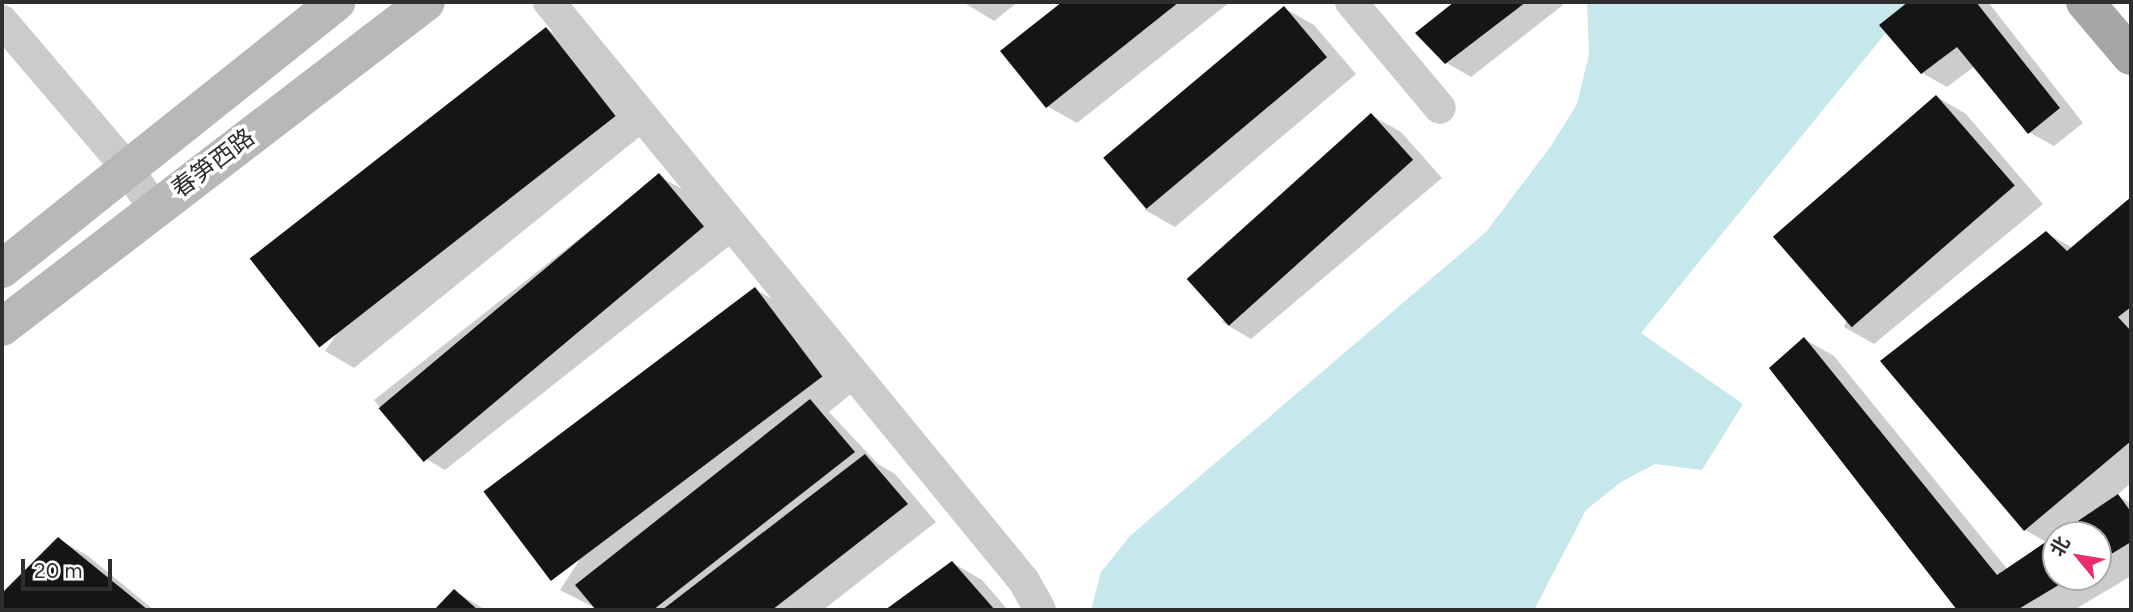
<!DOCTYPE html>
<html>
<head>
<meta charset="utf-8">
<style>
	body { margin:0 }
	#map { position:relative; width:2133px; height:612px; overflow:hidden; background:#fff; font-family:Figtree,"Noto Sans SC",sans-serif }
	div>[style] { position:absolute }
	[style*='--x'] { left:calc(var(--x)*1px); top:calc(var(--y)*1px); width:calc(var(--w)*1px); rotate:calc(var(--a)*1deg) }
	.water>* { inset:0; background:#c6e7ec }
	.shadow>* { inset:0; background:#0003 }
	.building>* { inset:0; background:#151515; transform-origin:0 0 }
	.street>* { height:32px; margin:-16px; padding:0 16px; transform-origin:16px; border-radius:16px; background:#cbcbcb }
	.secondary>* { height:38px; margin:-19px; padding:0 19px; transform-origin:19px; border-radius:19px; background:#b8b8b8 }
	.primary>* { height:38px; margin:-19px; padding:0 19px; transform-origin:19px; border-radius:19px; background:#a6a6a6 }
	span { translate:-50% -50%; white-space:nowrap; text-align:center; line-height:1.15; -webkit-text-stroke:7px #fff; paint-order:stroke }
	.street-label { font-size:24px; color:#2e2e2e }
	.frame { position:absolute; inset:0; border:4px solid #2e2e2e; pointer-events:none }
	.north { position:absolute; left:2042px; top:521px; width:70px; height:70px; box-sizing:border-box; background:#fff; border:2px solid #ababab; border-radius:50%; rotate:300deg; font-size:19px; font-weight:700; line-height:28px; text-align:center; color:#2e2e2e }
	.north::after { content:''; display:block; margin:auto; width:24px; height:32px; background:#e82c6c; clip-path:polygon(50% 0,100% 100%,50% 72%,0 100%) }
	.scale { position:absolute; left:21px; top:559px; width:91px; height:32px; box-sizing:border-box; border:4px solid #2e2e2e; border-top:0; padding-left:9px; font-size:21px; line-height:24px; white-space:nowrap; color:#2e2e2e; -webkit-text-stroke:5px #fff; paint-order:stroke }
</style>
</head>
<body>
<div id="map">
	<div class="water">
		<div style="clip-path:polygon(1587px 2px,1911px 2px,1641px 333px,1743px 404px,1702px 470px,1655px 464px,1621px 482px,1586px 510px,1534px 610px,1091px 610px,1101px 572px,1131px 535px,1486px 232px,1551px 146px,1577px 104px,1589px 54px)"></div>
	</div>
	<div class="shadow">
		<div style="clip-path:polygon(963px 2px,1018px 2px,994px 21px)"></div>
		<div style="clip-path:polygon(1065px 2px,1230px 2px,1077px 123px,1047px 106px,1002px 51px)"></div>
		<div style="clip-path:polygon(1457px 2px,1560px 2px,1563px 5px,1471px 77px,1447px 63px,1418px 34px)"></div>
		<div style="clip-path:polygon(1910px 2px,1988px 2px,2083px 123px,2054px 146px,2029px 132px,1975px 66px,1947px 87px,1922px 73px,1882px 25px)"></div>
		<div style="clip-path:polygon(1284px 8px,1314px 25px,1356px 74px,1175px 227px,1145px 210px)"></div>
		<div style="clip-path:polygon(547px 29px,576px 46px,643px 134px,354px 368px,325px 351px)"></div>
		<div style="clip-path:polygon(1937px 97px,1966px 114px,2043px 204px,1874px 344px,1844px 327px)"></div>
		<div style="clip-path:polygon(1371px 115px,1401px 132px,1442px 178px,1251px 339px,1222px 322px)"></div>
		<div style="clip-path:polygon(659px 176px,689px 193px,732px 244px,445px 470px,416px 453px,374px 400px)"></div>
		<div style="clip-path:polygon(evenodd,2131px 200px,2131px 483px,2117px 495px,2131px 504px,2131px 576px,2074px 610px,1959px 610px,1772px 369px,1804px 339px,1834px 356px,2008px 570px,2048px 543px,2025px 530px,2046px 233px,2073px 248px,2131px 200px,2056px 535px,2098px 535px,2098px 577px,2056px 577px,2056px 535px)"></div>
		<div style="clip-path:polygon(755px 289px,784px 306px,851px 394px,829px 412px,878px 464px,895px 474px,936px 522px,823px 610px,599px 610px,560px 590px)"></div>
		<div style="clip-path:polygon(58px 539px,88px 556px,154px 610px,2px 610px,2px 591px,6px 593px)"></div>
		<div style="clip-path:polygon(953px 563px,982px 580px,1008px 610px,888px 610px)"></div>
		<div style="clip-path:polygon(454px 591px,484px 609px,486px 610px,436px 610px)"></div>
	</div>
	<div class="building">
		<div style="clip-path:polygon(1062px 2px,1179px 2px,1046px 108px,1000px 51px)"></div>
		<div style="clip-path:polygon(1454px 2px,1526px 2px,1445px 64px,1415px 33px)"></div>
		<div style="clip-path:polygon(1908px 2px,1976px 2px,2060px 108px,2028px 134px,1957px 47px,1921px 74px,1879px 25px)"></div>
		<div style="left:1284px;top:6px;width:67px;height:236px;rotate:50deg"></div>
		<div style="left:546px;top:27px;width:113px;height:376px;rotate:52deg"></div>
		<div style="left:1936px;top:95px;width:120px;height:216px;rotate:49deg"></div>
		<div style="left:1371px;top:113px;width:63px;height:248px;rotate:48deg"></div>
		<div style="left:659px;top:173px;width:70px;height:366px;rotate:50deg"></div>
		<div style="clip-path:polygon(2131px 197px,2131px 307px,2118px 317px,2131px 331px,2131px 441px,2024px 531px,1880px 361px,2046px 231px,2067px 251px)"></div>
		<div style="left:755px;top:287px;width:112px;height:340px;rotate:53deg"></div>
		<div style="clip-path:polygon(1804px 337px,1997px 575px,2056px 535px,2056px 577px,2072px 577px,2017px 610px,1957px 610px,1769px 368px)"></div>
		<div style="clip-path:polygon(810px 399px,855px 452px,653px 610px,596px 610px,575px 585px)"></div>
		<div style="clip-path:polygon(865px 454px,908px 504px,772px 610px,662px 610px)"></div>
		<div style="clip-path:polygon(2118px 494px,2131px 512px,2131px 542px,2098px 562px,2098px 535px,2057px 535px)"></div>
		<div style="clip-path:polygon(58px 537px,148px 610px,2px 610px,2px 593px)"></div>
		<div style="clip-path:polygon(952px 561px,995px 610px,885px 610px)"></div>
		<div style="clip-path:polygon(454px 589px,478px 610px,434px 610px)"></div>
	</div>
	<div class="street">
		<div style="--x:549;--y:2;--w:749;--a:50.64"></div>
		<div style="--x:1024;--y:581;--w:33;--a:61"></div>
		<div style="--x:1351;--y:2;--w:138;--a:50"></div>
		<div style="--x:2;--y:21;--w:193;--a:49.6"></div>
		<div style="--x:127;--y:168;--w:48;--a:56"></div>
	</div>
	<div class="secondary">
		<div style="--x:2;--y:269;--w:428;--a:-38.6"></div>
		<div style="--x:2;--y:327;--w:534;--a:-37.47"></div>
	</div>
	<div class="primary">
		<div style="--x:2085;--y:2;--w:71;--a:49.6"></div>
	</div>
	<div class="street-label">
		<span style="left:213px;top:163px;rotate:-37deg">春笋西路</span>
	</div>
	<div class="frame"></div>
	<div class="north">北</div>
	<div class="scale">20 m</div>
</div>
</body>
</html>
